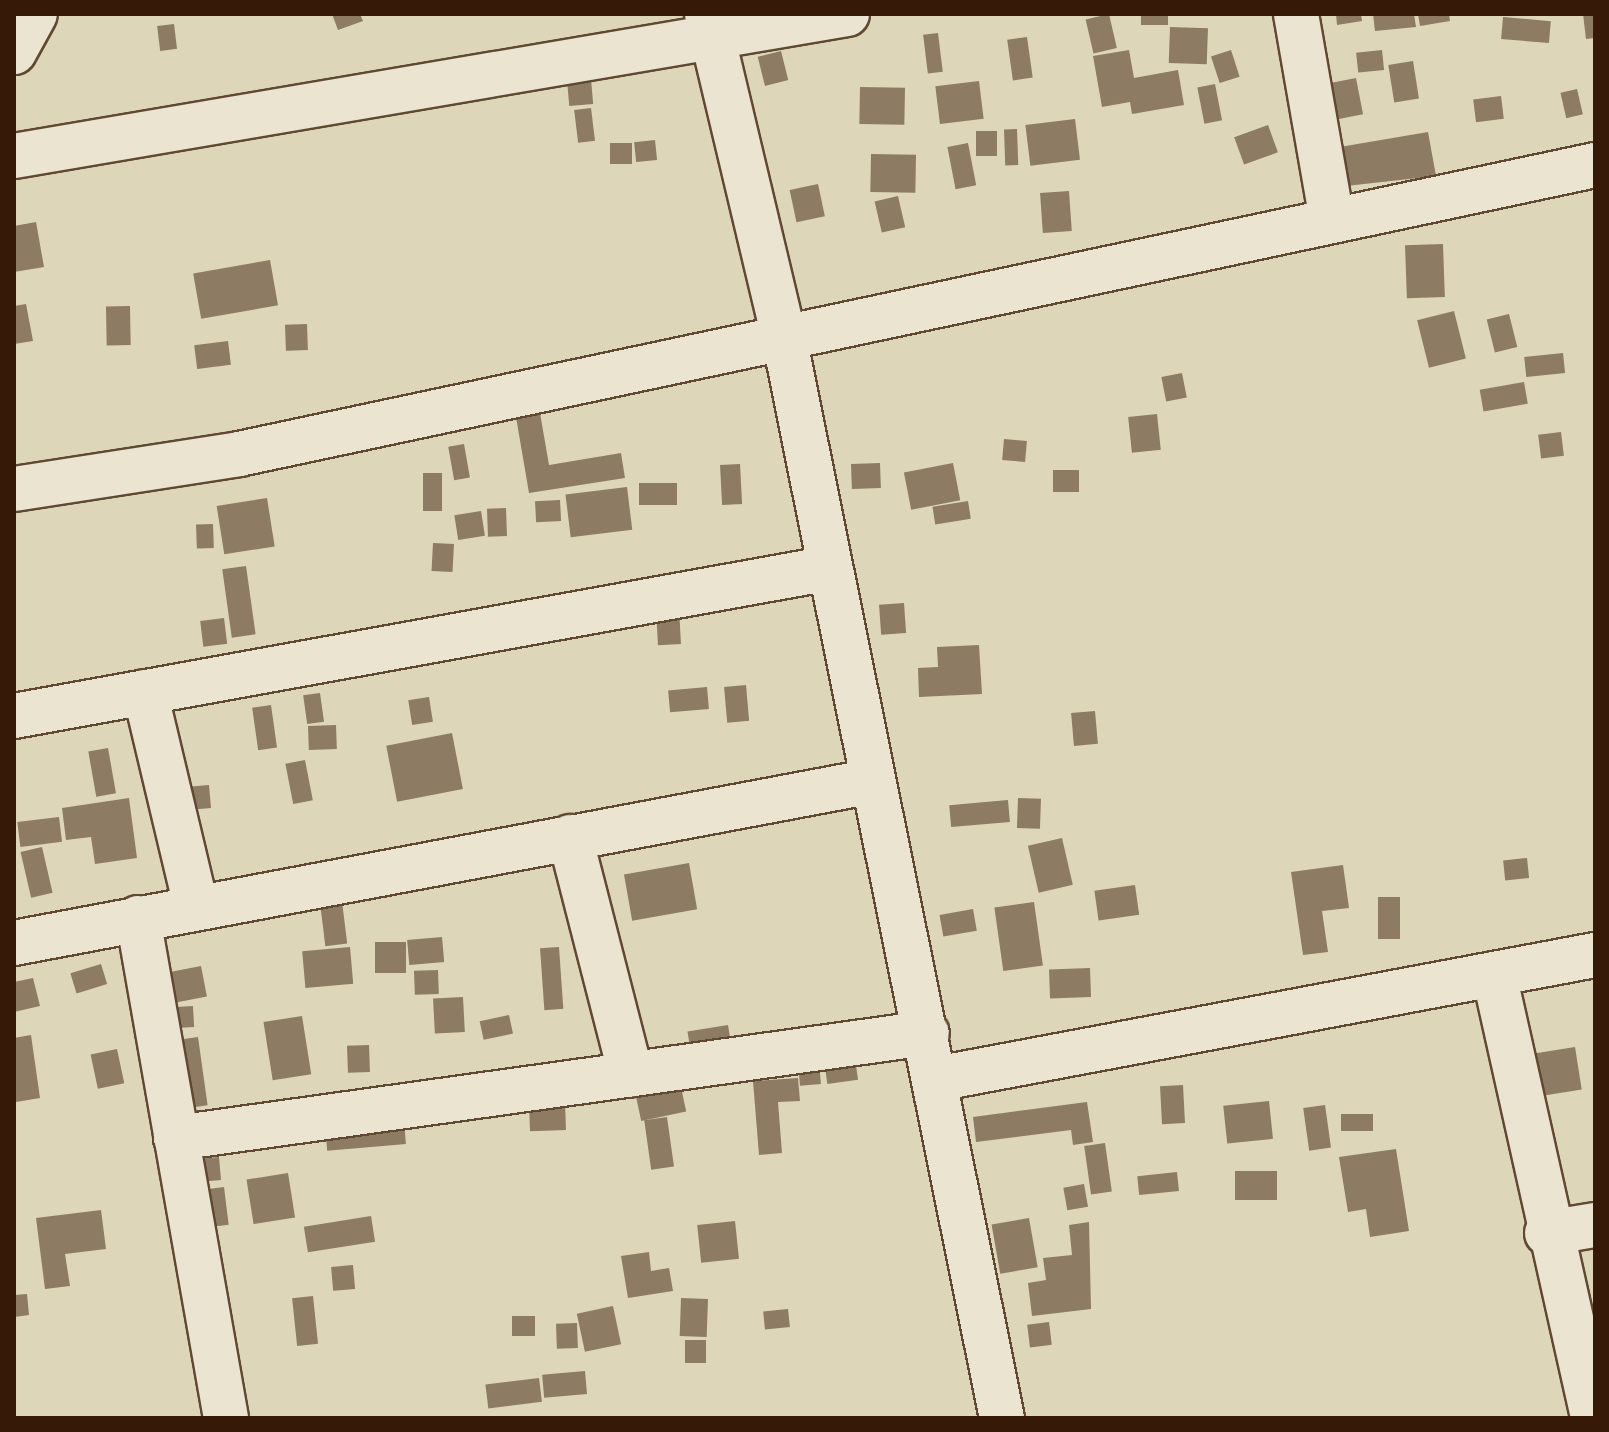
<!DOCTYPE html>
<html>
<head>
<meta charset="utf-8">
<style>
	body { margin:0 }
	#map { position:relative; width:1609px; height:1432px; overflow:hidden; background:#ded6b8; font-family:"Libre Caslon Text",serif }
	div>[style] { position:absolute }
	[style*='--x'] { left:calc(var(--x)*1px); top:calc(var(--y)*1px); width:calc(var(--w)*1px); rotate:calc(var(--a)*1deg) }
	.building>* { inset:0; background:#8d7b63; transform-origin:0 0 }
	.roads { filter:drop-shadow(2px 0 #604832) drop-shadow(-2px 0 #604832) drop-shadow(0 2px #604832) drop-shadow(0 -2px #604832) }
	.minor>* { height:44px; margin:-22px; padding:0 22px; transform-origin:22px; border-radius:22px; background:#eae4d1 }
	span { translate:-50% -50%; white-space:nowrap; text-align:center; line-height:1.15; -webkit-text-stroke:6px #eae4d1; paint-order:stroke }
	.frame { position:absolute; inset:0; border:16px solid #361906; pointer-events:none }
</style>
</head>
<body>
<div id="map">
	<div class="building">
		<div style="clip-path:polygon(332px 14px,360px 14px,363px 21px,338px 30px)"></div>
		<div style="left:1109px;top:14px;width:35px;height:24px;rotate:77deg"></div>
		<div style="left:1141px;top:14px;width:27px;height:11px"></div>
		<div style="clip-path:polygon(1336px 14px,1361px 14px,1362px 21px,1337px 25px)"></div>
		<div style="clip-path:polygon(1373px 14px,1414px 14px,1416px 27px,1375px 31px)"></div>
		<div style="clip-path:polygon(1418px 14px,1449px 14px,1450px 21px,1420px 26px)"></div>
		<div style="clip-path:polygon(1583px 14px,1595px 14px,1595px 38px,1586px 39px)"></div>
		<div style="left:1503px;top:17px;width:48px;height:22px;rotate:5deg"></div>
		<div style="left:174px;top:24px;width:25px;height:17px;rotate:83deg"></div>
		<div style="left:1170px;top:27px;width:38px;height:36px;rotate:2deg"></div>
		<div style="left:938px;top:33px;width:39px;height:15px;rotate:83deg"></div>
		<div style="left:1027px;top:37px;width:41px;height:20px;rotate:82deg"></div>
		<div style="clip-path:polygon(1129px 50px,1134px 78px,1178px 70px,1184px 105px,1132px 114px,1130px 102px,1102px 107px,1093px 56px)"></div>
		<div style="left:1231px;top:50px;width:28px;height:21px;rotate:72deg"></div>
		<div style="left:1382px;top:50px;width:20px;height:26px;rotate:84deg"></div>
		<div style="left:781px;top:51px;width:30px;height:24px;rotate:76deg"></div>
		<div style="left:1413px;top:61px;width:38px;height:25px;rotate:81deg"></div>
		<div style="left:1356px;top:78px;width:37px;height:48px;rotate:79deg"></div>
		<div style="left:591px;top:79px;width:25px;height:24px;rotate:85deg"></div>
		<div style="left:979px;top:81px;width:38px;height:44px;rotate:83deg"></div>
		<div style="left:1215px;top:84px;width:37px;height:18px;rotate:79deg"></div>
		<div style="left:860px;top:87px;width:45px;height:37px;rotate:1deg"></div>
		<div style="left:1577px;top:89px;width:26px;height:17px;rotate:77deg"></div>
		<div style="left:1501px;top:96px;width:23px;height:28px;rotate:83deg"></div>
		<div style="left:591px;top:108px;width:33px;height:17px;rotate:83deg"></div>
		<div style="left:1075px;top:119px;width:41px;height:50px;rotate:83deg"></div>
		<div style="left:1268px;top:125px;width:29px;height:36px;rotate:70deg"></div>
		<div style="left:1017px;top:129px;width:36px;height:13px;rotate:88deg"></div>
		<div style="left:976px;top:131px;width:21px;height:25px"></div>
		<div style="clip-path:polygon(1428px 132px,1436px 176px,1328px 188px,1322px 150px)"></div>
		<div style="left:655px;top:140px;width:20px;height:21px;rotate:84deg"></div>
		<div style="left:632px;top:143px;width:21px;height:22px;rotate:90deg"></div>
		<div style="left:968px;top:143px;width:43px;height:21px;rotate:79deg"></div>
		<div style="left:871px;top:154px;width:45px;height:38px;rotate:1deg"></div>
		<div style="left:818px;top:184px;width:33px;height:29px;rotate:78deg"></div>
		<div style="left:1069px;top:191px;width:40px;height:29px;rotate:86deg"></div>
		<div style="left:898px;top:196px;width:32px;height:24px;rotate:77deg"></div>
		<div style="clip-path:polygon(36px 222px,44px 267px,14px 272px,14px 226px)"></div>
		<div style="left:1443px;top:244px;width:53px;height:38px;rotate:88deg"></div>
		<div style="left:270px;top:260px;width:46px;height:78px;rotate:80deg"></div>
		<div style="clip-path:polygon(26px 304px,33px 341px,14px 344px,14px 306px)"></div>
		<div style="left:130px;top:306px;width:39px;height:24px;rotate:89deg"></div>
		<div style="left:1454px;top:311px;width:49px;height:38px;rotate:76deg"></div>
		<div style="left:1509px;top:314px;width:34px;height:23px;rotate:76deg"></div>
		<div style="left:307px;top:324px;width:26px;height:22px;rotate:88deg"></div>
		<div style="left:228px;top:341px;width:24px;height:34px;rotate:83deg"></div>
		<div style="left:1563px;top:353px;width:20px;height:39px;rotate:84deg"></div>
		<div style="left:1182px;top:373px;width:25px;height:21px;rotate:79deg"></div>
		<div style="left:1524px;top:382px;width:22px;height:45px;rotate:80deg"></div>
		<div style="clip-path:polygon(540px 413px,549px 465px,621px 453px,625px 478px,529px 493px,516px 417px)"></div>
		<div style="left:1157px;top:414px;width:36px;height:29px;rotate:84deg"></div>
		<div style="left:1561px;top:432px;width:24px;height:23px;rotate:83deg"></div>
		<div style="left:1004px;top:439px;width:23px;height:21px;rotate:5deg"></div>
		<div style="left:464px;top:444px;width:34px;height:16px;rotate:80deg"></div>
		<div style="left:880px;top:463px;width:25px;height:29px;rotate:88deg"></div>
		<div style="left:953px;top:463px;width:38px;height:50px;rotate:79deg"></div>
		<div style="left:740px;top:464px;width:40px;height:20px;rotate:87deg"></div>
		<div style="left:1053px;top:470px;width:26px;height:22px"></div>
		<div style="left:442px;top:473px;width:38px;height:19px;rotate:90deg"></div>
		<div style="left:639px;top:483px;width:38px;height:22px"></div>
		<div style="left:627px;top:487px;width:43px;height:62px;rotate:83deg"></div>
		<div style="left:267px;top:498px;width:49px;height:51px;rotate:81deg"></div>
		<div style="left:560px;top:500px;width:21px;height:25px;rotate:87deg"></div>
		<div style="left:968px;top:501px;width:18px;height:36px;rotate:81deg"></div>
		<div style="left:506px;top:508px;width:28px;height:19px;rotate:88deg"></div>
		<div style="left:481px;top:511px;width:25px;height:27px;rotate:81deg"></div>
		<div style="left:213px;top:524px;width:24px;height:17px;rotate:88deg"></div>
		<div style="left:433px;top:543px;width:21px;height:28px;rotate:3deg"></div>
		<div style="left:246px;top:566px;width:69px;height:24px;rotate:82deg"></div>
		<div style="left:904px;top:603px;width:30px;height:25px;rotate:86deg"></div>
		<div style="left:679px;top:607px;width:37px;height:23px;rotate:87deg"></div>
		<div style="left:224px;top:618px;width:26px;height:24px;rotate:83deg"></div>
		<div style="clip-path:polygon(979px 645px,982px 694px,919px 697px,918px 668px,938px 667px,937px 647px)"></div>
		<div style="left:746px;top:685px;width:36px;height:22px;rotate:85deg"></div>
		<div style="left:707px;top:687px;width:22px;height:39px;rotate:85deg"></div>
		<div style="left:320px;top:693px;width:29px;height:17px;rotate:82deg"></div>
		<div style="left:429px;top:697px;width:25px;height:21px;rotate:81deg"></div>
		<div style="left:271px;top:705px;width:43px;height:19px;rotate:82deg"></div>
		<div style="left:1095px;top:711px;width:33px;height:24px;rotate:85deg"></div>
		<div style="left:336px;top:725px;width:24px;height:28px;rotate:88deg"></div>
		<div style="left:452px;top:733px;width:57px;height:67px;rotate:79deg"></div>
		<div style="left:108px;top:748px;width:46px;height:20px;rotate:80deg"></div>
		<div style="left:305px;top:760px;width:41px;height:20px;rotate:79deg"></div>
		<div style="left:209px;top:785px;width:23px;height:41px;rotate:85deg"></div>
		<div style="clip-path:polygon(129px 798px,137px 858px,95px 864px,91px 837px,66px 840px,62px 808px)"></div>
		<div style="left:1018px;top:798px;width:23px;height:30px;rotate:2deg"></div>
		<div style="left:1008px;top:800px;width:22px;height:59px;rotate:85deg"></div>
		<div style="left:59px;top:817px;width:25px;height:42px;rotate:83deg"></div>
		<div style="left:1062px;top:838px;width:48px;height:35px;rotate:77deg"></div>
		<div style="left:42px;top:847px;width:47px;height:22px;rotate:77deg"></div>
		<div style="left:1527px;top:858px;width:20px;height:24px;rotate:84deg"></div>
		<div style="left:689px;top:863px;width:47px;height:66px;rotate:80deg"></div>
		<div style="clip-path:polygon(1343px 865px,1349px 908px,1322px 911px,1328px 952px,1303px 955px,1291px 872px)"></div>
		<div style="left:340px;top:885px;width:59px;height:22px;rotate:83deg"></div>
		<div style="left:1135px;top:885px;width:30px;height:41px;rotate:82deg"></div>
		<div style="left:1378px;top:897px;width:22px;height:42px"></div>
		<div style="left:1034px;top:902px;width:64px;height:40px;rotate:82deg"></div>
		<div style="left:973px;top:909px;width:22px;height:34px;rotate:80deg"></div>
		<div style="left:442px;top:937px;width:25px;height:35px;rotate:85deg"></div>
		<div style="left:375px;top:942px;width:31px;height:31px"></div>
		<div style="left:350px;top:947px;width:37px;height:48px;rotate:85deg"></div>
		<div style="left:559px;top:947px;width:62px;height:19px;rotate:86deg"></div>
		<div style="left:101px;top:964px;width:21px;height:32px;rotate:73deg"></div>
		<div style="left:201px;top:966px;width:31px;height:50px;rotate:79deg"></div>
		<div style="left:1090px;top:968px;width:29px;height:41px;rotate:88deg"></div>
		<div style="left:438px;top:970px;width:24px;height:24px;rotate:88deg"></div>
		<div style="clip-path:polygon(33px 978px,40px 1006px,14px 1012px,14px 982px)"></div>
		<div style="left:463px;top:997px;width:35px;height:30px;rotate:87deg"></div>
		<div style="left:193px;top:1006px;width:21px;height:37px;rotate:87deg"></div>
		<div style="left:509px;top:1015px;width:19px;height:30px;rotate:78deg"></div>
		<div style="left:302px;top:1016px;width:59px;height:39px;rotate:81deg"></div>
		<div style="left:728px;top:1025px;width:45px;height:41px;rotate:81deg"></div>
		<div style="clip-path:polygon(31px 1035px,40px 1098px,16px 1102px,14px 1038px)"></div>
		<div style="left:198px;top:1037px;width:69px;height:39px;rotate:82deg"></div>
		<div style="left:369px;top:1045px;width:27px;height:22px;rotate:88deg"></div>
		<div style="left:1575px;top:1047px;width:43px;height:49px;rotate:81deg"></div>
		<div style="left:117px;top:1049px;width:35px;height:27px;rotate:78deg"></div>
		<div style="left:855px;top:1058px;width:22px;height:31px;rotate:82deg"></div>
		<div style="left:819px;top:1062px;width:22px;height:21px;rotate:85deg"></div>
		<div style="clip-path:polygon(798px 1078px,800px 1101px,778px 1102px,782px 1153px,759px 1155px,753px 1081px)"></div>
		<div style="left:1183px;top:1085px;width:38px;height:23px;rotate:87deg"></div>
		<div style="left:681px;top:1087px;width:25px;height:46px;rotate:78deg"></div>
		<div style="left:1269px;top:1101px;width:38px;height:46px;rotate:84deg"></div>
		<div style="left:565px;top:1102px;width:28px;height:36px;rotate:88deg"></div>
		<div style="clip-path:polygon(1087px 1102px,1093px 1142px,1073px 1145px,1071px 1130px,976px 1142px,973px 1117px)"></div>
		<div style="left:1325px;top:1105px;width:43px;height:22px;rotate:82deg"></div>
		<div style="left:1341px;top:1114px;width:32px;height:17px"></div>
		<div style="left:667px;top:1117px;width:50px;height:23px;rotate:82deg"></div>
		<div style="left:404px;top:1122px;width:22px;height:79px;rotate:85deg"></div>
		<div style="left:1105px;top:1143px;width:49px;height:21px;rotate:82deg"></div>
		<div style="clip-path:polygon(1396px 1149px,1409px 1231px,1370px 1237px,1366px 1209px,1348px 1212px,1339px 1157px)"></div>
		<div style="left:219px;top:1157px;width:23px;height:49px;rotate:85deg"></div>
		<div style="left:1235px;top:1171px;width:42px;height:29px"></div>
		<div style="left:1177px;top:1172px;width:19px;height:40px;rotate:84deg"></div>
		<div style="left:288px;top:1173px;width:45px;height:42px;rotate:81deg"></div>
		<div style="left:1084px;top:1184px;width:23px;height:21px;rotate:80deg"></div>
		<div style="left:224px;top:1187px;width:38px;height:32px;rotate:83deg"></div>
		<div style="clip-path:polygon(101px 1210px,106px 1249px,65px 1254px,70px 1286px,45px 1289px,36px 1218px)"></div>
		<div style="left:371px;top:1216px;width:26px;height:68px;rotate:81deg"></div>
		<div style="left:1029px;top:1218px;width:50px;height:38px;rotate:80deg"></div>
		<div style="left:735px;top:1221px;width:38px;height:38px;rotate:84deg"></div>
		<div style="clip-path:polygon(1089px 1222px,1091px 1309px,1032px 1316px,1028px 1283px,1046px 1280px,1043px 1258px,1072px 1255px,1069px 1225px)"></div>
		<div style="clip-path:polygon(649px 1252px,651px 1271px,669px 1268px,673px 1291px,628px 1298px,621px 1256px)"></div>
		<div style="left:353px;top:1265px;width:24px;height:22px;rotate:85deg"></div>
		<div style="clip-path:polygon(27px 1294px,29px 1315px,14px 1317px,14px 1295px)"></div>
		<div style="left:313px;top:1296px;width:48px;height:21px;rotate:84deg"></div>
		<div style="left:681px;top:1298px;width:27px;height:38px;rotate:2deg"></div>
		<div style="left:613px;top:1306px;width:39px;height:37px;rotate:78deg"></div>
		<div style="left:788px;top:1309px;width:18px;height:25px;rotate:84deg"></div>
		<div style="left:512px;top:1316px;width:23px;height:20px"></div>
		<div style="left:1049px;top:1322px;width:23px;height:22px;rotate:83deg"></div>
		<div style="left:577px;top:1323px;width:25px;height:21px;rotate:88deg"></div>
		<div style="left:685px;top:1340px;width:21px;height:23px"></div>
		<div style="left:585px;top:1371px;width:23px;height:43px;rotate:85deg"></div>
		<div style="left:539px;top:1378px;width:24px;height:54px;rotate:83deg"></div>
	</div>
	<div class="roads">
		<div class="minor">
			<div style="--x:707;--y:14;--w:332;--a:76.6"></div>
			<div style="--x:784;--y:337;--w:1103;--a:78.6"></div>
			<div style="--x:1296;--y:14;--w:209;--a:80.1"></div>
			<div style="--x:14;--y:52;--w:43;--a:-61.1"></div>
			<div style="--x:14;--y:156;--w:845;--a:-9.67"></div>
			<div style="--x:14;--y:489;--w:228;--a:-8.8"></div>
			<div style="--x:239;--y:454;--w:1386;--a:-12.03"></div>
			<div style="--x:145;--y:692;--w:220;--a:76.6"></div>
			<div style="--x:14;--y:716;--w:829;--a:-10.28"></div>
			<div style="--x:570;--y:837;--w:245;--a:75.6"></div>
			<div style="--x:138;--y:918;--w:508;--a:80.02"></div>
			<div style="--x:14;--y:943;--w:874;--a:-10.68"></div>
			<div style="--x:1494;--y:974;--w:455;--a:77.4"></div>
			<div style="--x:936;--y:1079;--w:671;--a:-10.66"></div>
			<div style="--x:176;--y:1138;--w:758;--a:-7.96"></div>
			<div style="--x:1547;--y:1233;--w:49;--a:-9.5"></div>
		</div>
	</div>
	<div class="frame"></div>
</div>
</body>
</html>
